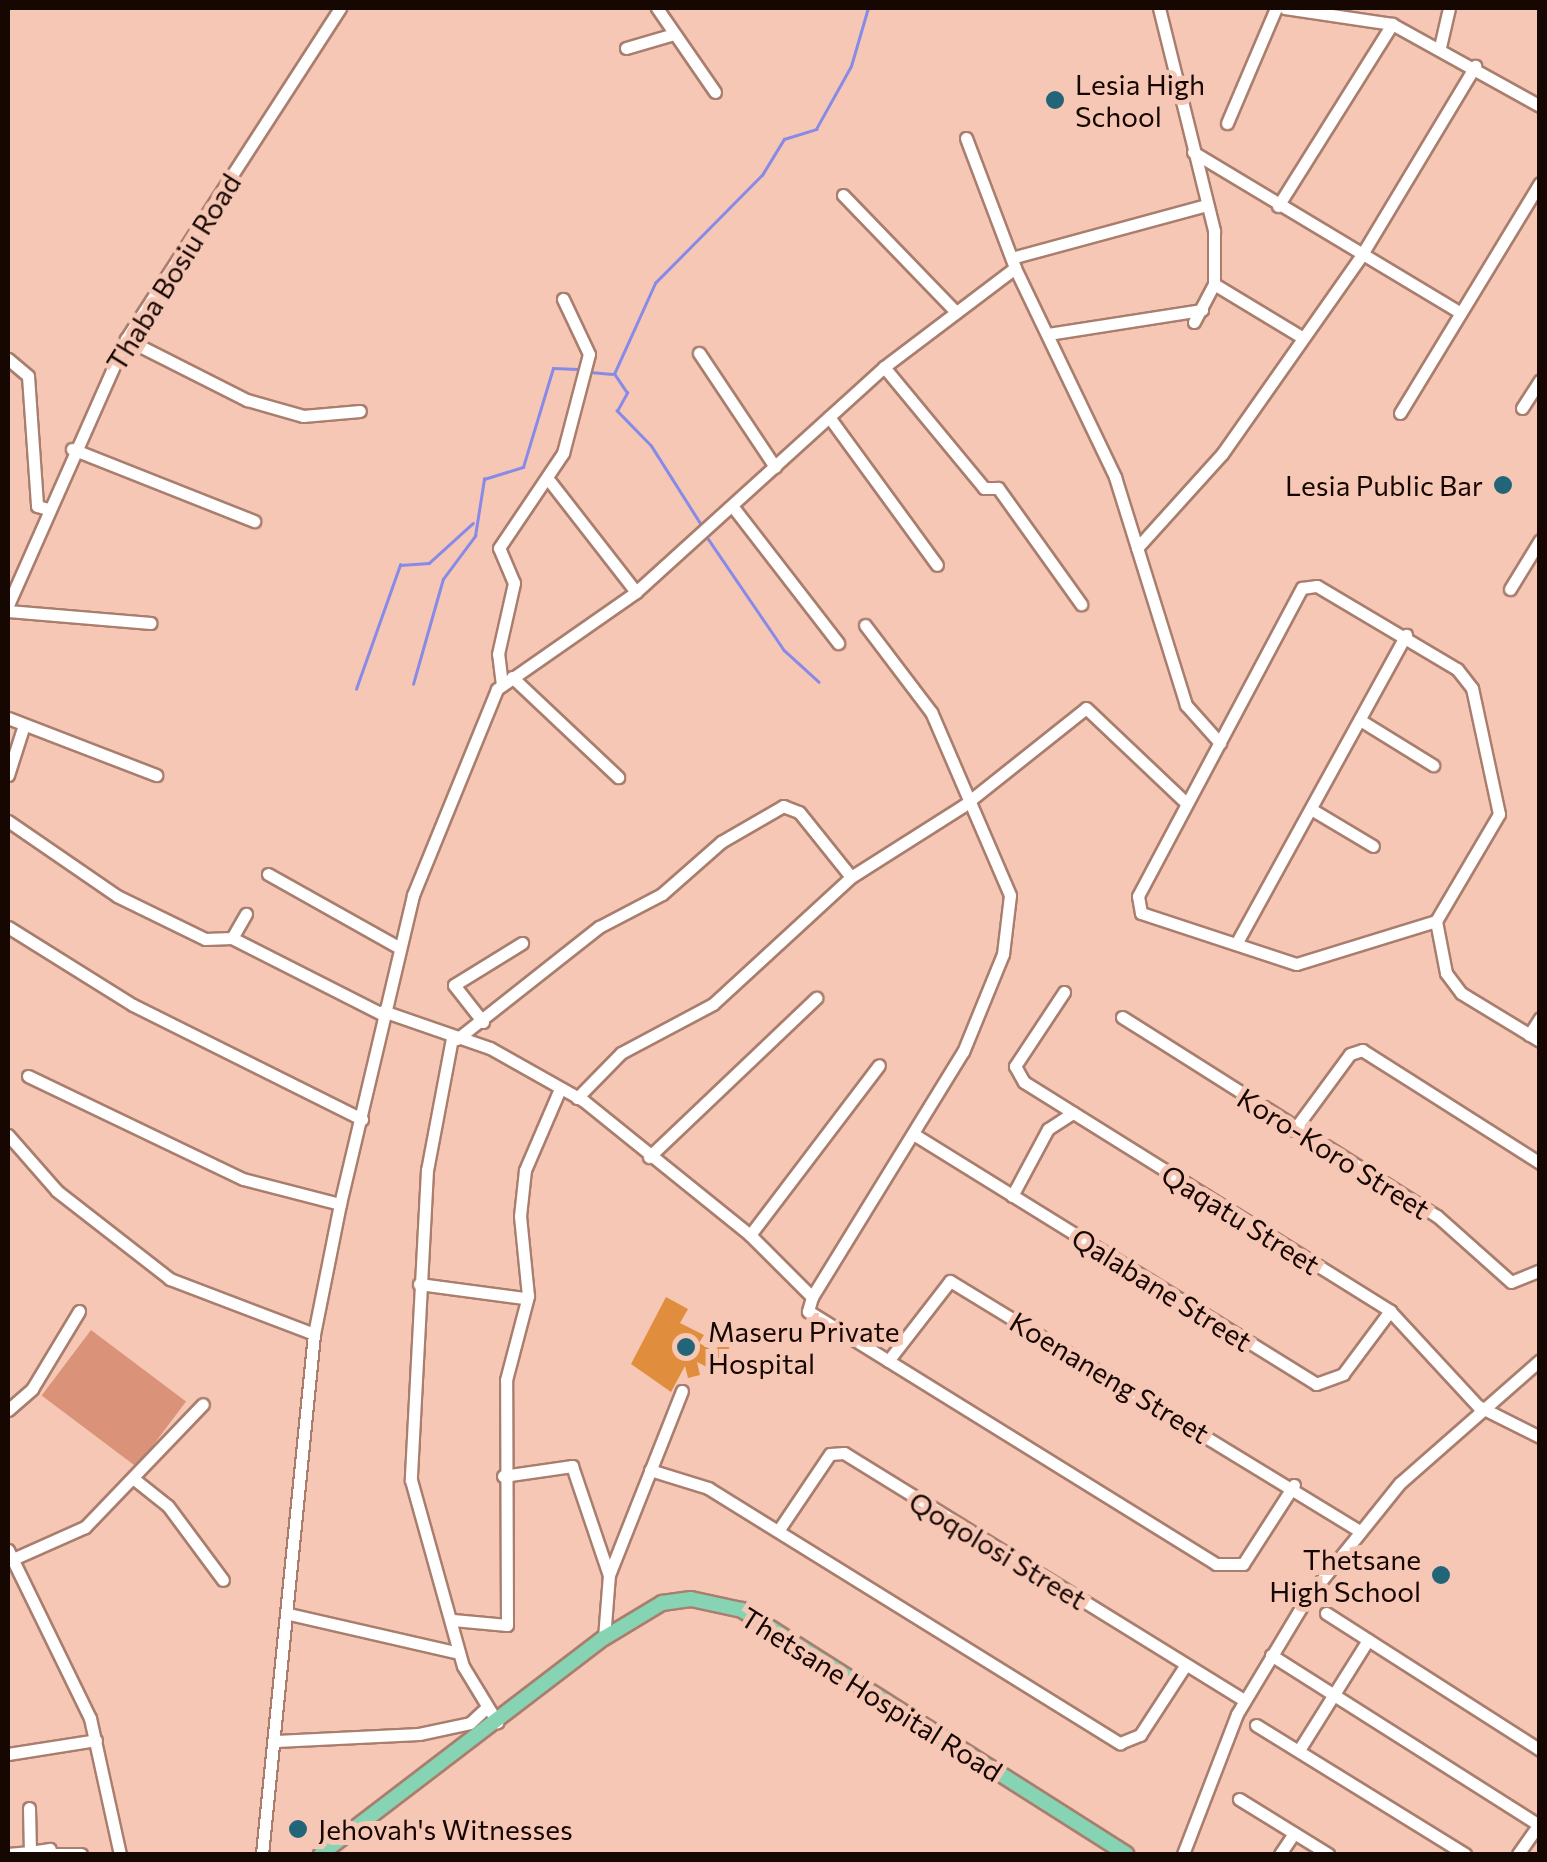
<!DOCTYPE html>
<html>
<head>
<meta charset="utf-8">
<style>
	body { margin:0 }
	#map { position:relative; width:1547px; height:1862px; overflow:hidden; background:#f6c7b5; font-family:Commissioner,sans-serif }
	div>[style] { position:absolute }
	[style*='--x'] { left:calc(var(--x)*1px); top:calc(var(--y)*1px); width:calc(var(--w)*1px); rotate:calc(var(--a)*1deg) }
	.green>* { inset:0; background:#da9378; transform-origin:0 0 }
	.stream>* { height:2.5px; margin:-1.25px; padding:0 1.25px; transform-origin:1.25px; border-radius:1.25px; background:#888ae7 }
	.building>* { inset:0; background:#e08e3e }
	.roads { filter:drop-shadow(2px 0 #a97e6e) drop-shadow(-2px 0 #a97e6e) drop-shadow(0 2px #a97e6e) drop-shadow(0 -2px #a97e6e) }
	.minor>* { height:11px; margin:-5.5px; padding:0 5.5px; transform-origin:5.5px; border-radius:5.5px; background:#fff }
	.major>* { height:14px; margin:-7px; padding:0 7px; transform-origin:7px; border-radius:7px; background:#86d4b4 }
	.dots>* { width:28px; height:28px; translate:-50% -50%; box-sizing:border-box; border:5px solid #f6c7b5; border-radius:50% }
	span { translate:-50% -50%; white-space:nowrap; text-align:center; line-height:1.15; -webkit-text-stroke:10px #f6c7b5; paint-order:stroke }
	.poi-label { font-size:28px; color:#160703 }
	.left { translate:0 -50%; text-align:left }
	.right { translate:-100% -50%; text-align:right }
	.street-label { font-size:28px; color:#160703 }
	.frame { position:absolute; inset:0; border:10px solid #160703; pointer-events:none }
</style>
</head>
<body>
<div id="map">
	<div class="green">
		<div style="left:91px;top:1330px;width:119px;height:82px;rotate:37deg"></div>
	</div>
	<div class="stream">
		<div style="--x:590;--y:372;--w:22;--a:5"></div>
		<div style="--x:701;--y:525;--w:93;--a:-122.3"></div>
		<div style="--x:651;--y:446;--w:49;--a:-134.2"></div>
		<div style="--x:617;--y:411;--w:21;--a:-61"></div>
		<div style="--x:627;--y:393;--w:23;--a:-124"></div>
		<div style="--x:614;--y:374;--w:100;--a:-65.7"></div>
		<div style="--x:655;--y:283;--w:152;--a:-45.3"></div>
		<div style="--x:762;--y:175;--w:42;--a:-58.6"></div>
		<div style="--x:784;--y:139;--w:34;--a:-17"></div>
		<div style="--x:816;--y:129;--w:72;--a:-60.9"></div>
		<div style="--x:851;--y:66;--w:60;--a:-73.7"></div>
		<div style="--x:707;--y:537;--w:137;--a:55.7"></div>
		<div style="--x:784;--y:650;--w:47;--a:42.4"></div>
		<div style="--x:413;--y:684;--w:109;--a:-74.1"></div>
		<div style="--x:443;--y:579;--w:54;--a:-53.3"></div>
		<div style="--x:475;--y:536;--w:58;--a:-81"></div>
		<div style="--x:484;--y:479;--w:41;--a:-17.1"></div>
		<div style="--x:523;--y:467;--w:103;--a:-73.1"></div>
		<div style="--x:553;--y:368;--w:25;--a:2"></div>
		<div style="--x:356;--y:689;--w:132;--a:-70.5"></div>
		<div style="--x:400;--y:565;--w:29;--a:-4"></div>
		<div style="--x:429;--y:563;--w:59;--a:-42.3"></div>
	</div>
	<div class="building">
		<div style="clip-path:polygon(666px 1297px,688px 1309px,680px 1323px,704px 1335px,699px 1343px,715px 1352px,724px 1335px,733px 1340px,717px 1372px,697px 1362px,700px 1375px,688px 1378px,685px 1366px,671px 1392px,631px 1364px)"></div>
	</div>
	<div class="roads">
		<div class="minor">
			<div style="--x:657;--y:8;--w:102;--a:55.4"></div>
			<div style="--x:1159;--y:8;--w:230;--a:76.1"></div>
			<div style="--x:1214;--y:231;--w:53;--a:90"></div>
			<div style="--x:1214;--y:284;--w:43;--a:117.8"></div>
			<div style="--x:1285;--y:8;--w:108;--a:8.5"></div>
			<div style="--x:1392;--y:24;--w:169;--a:29"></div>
			<div style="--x:1440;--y:47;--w:40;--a:-77"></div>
			<div style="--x:626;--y:48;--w:50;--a:-16.3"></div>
			<div style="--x:1227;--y:123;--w:125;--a:-66.9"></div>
			<div style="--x:966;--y:138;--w:139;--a:69.3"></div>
			<div style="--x:1015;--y:268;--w:232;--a:64.4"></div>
			<div style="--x:1115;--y:477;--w:239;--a:72.7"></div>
			<div style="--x:1186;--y:705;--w:51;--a:48.2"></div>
			<div style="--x:1193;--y:152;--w:307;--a:31"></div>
			<div style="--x:843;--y:195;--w:163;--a:46"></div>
			<div style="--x:1278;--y:206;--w:215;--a:-57.9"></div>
			<div style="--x:1015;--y:257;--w:198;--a:-15.2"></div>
			<div style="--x:1214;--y:284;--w:100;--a:31.2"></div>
			<div style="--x:1048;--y:334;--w:156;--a:-8.9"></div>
			<div style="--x:126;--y:339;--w:136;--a:26.8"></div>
			<div style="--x:247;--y:400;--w:58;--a:15.9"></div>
			<div style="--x:303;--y:416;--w:57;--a:-5"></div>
			<div style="--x:699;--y:353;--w:137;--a:56.3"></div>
			<div style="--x:8;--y:359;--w:26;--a:40"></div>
			<div style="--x:28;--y:376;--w:130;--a:86"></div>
			<div style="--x:37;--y:506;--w:11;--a:15"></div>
			<div style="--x:884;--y:367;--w:157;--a:50.4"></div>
			<div style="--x:984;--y:488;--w:14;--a:0"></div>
			<div style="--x:998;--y:488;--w:143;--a:54.4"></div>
			<div style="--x:1522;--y:408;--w:33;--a:-57"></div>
			<div style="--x:1400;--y:413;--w:269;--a:-58.7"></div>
			<div style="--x:829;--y:417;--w:183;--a:53.9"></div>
			<div style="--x:72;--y:449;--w:196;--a:21.6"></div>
			<div style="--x:548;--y:479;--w:143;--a:52.1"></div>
			<div style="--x:733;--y:507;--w:172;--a:52.3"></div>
			<div style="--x:1137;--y:548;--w:127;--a:-47.9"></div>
			<div style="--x:1222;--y:454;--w:242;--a:-54.9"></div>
			<div style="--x:1361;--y:256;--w:222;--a:-59"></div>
			<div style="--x:1317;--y:586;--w:163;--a:30.7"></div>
			<div style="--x:1457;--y:669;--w:24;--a:52"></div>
			<div style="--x:1472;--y:688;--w:129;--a:77.9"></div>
			<div style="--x:1499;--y:814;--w:124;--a:120.5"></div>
			<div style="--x:1436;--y:921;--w:146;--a:162.9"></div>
			<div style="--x:1296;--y:964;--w:163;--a:-161.8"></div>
			<div style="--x:1141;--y:913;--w:17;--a:-100"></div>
			<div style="--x:1138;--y:896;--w:349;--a:-62"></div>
			<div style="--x:1302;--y:588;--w:15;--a:-8"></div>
			<div style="--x:1510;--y:589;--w:57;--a:-58.5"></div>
			<div style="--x:8;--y:605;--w:291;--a:-66.1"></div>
			<div style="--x:126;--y:339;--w:394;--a:-57.1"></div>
			<div style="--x:8;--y:611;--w:143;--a:4.8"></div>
			<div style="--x:512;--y:677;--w:146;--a:43.3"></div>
			<div style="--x:502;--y:685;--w:31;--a:-97"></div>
			<div style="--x:498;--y:654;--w:73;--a:-77.3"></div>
			<div style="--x:514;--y:583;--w:38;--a:-113"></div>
			<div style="--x:499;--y:548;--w:115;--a:-56"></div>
			<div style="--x:563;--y:453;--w:102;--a:-75.3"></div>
			<div style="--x:589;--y:354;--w:61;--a:-115.3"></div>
			<div style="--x:8;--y:718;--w:159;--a:21.1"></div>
			<div style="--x:1360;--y:720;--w:86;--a:31.7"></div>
			<div style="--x:8;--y:775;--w:52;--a:-72.3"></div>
			<div style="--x:1311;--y:809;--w:72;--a:30.8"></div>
			<div style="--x:8;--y:821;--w:132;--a:34.5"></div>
			<div style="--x:117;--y:896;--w:98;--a:26"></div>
			<div style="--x:205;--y:939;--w:27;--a:-2"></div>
			<div style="--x:232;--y:938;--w:168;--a:26.9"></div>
			<div style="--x:268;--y:874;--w:151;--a:29.3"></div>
			<div style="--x:1436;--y:921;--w:53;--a:79.1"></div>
			<div style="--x:1446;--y:973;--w:25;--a:53"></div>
			<div style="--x:1461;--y:993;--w:92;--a:31.3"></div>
			<div style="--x:8;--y:927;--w:147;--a:32"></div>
			<div style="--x:133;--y:1005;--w:256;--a:26.5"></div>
			<div style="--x:232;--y:938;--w:28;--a:-60"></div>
			<div style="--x:1236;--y:944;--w:353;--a:-61.2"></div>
			<div style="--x:1064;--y:992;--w:89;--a:123.5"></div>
			<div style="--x:1015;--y:1066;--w:18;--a:61"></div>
			<div style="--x:1024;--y:1082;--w:432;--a:32"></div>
			<div style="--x:1390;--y:1311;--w:129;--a:47.2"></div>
			<div style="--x:1478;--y:1406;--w:69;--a:26.6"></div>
			<div style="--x:383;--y:1011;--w:113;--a:19.1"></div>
			<div style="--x:490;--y:1048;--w:108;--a:29.4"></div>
			<div style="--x:584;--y:1101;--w:213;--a:38.9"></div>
			<div style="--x:750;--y:1235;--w:213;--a:-52.8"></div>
			<div style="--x:1122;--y:1017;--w:373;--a:32.3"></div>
			<div style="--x:1437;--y:1216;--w:99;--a:41.7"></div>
			<div style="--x:1511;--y:1282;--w:31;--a:-22"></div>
			<div style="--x:483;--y:1022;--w:47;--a:-128.1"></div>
			<div style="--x:454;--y:985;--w:80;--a:-31.7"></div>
			<div style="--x:1529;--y:1035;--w:20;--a:-57"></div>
			<div style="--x:452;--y:1038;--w:134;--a:100.7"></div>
			<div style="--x:427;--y:1170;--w:310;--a:93"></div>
			<div style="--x:411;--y:1480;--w:193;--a:74.4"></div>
			<div style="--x:463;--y:1666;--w:66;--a:58.7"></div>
			<div style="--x:457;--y:1039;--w:181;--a:-38.3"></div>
			<div style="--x:599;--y:927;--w:71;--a:-27.6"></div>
			<div style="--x:662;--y:894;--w:79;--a:-41.4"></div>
			<div style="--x:721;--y:842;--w:72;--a:-30.1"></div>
			<div style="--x:783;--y:806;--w:17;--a:21"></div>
			<div style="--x:799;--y:812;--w:83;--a:51.3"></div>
			<div style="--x:851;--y:877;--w:133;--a:-32.4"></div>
			<div style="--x:963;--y:806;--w:157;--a:-38.5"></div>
			<div style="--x:1086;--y:708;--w:137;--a:43.5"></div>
			<div style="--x:28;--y:1076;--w:238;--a:25.6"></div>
			<div style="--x:243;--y:1179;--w:100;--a:14.5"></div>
			<div style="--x:577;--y:1098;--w:63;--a:-45.6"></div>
			<div style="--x:621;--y:1053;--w:104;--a:-28"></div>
			<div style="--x:713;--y:1004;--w:188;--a:-42.6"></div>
			<div style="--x:1294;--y:1130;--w:94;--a:-53.6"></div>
			<div style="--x:1350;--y:1054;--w:13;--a:-18"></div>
			<div style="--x:1362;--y:1050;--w:211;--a:32.4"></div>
			<div style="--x:8;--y:1135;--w:74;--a:48.8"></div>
			<div style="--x:57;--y:1191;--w:143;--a:37.9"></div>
			<div style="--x:170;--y:1279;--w:154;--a:20.9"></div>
			<div style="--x:915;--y:1135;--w:472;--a:31.8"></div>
			<div style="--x:1316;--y:1384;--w:29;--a:-20"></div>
			<div style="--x:1343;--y:1374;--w:79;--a:-53.3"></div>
			<div style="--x:649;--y:1157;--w:231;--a:-43.6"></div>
			<div style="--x:1012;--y:1196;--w:76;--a:-61.8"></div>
			<div style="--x:1048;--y:1129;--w:30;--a:-33"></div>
			<div style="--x:750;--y:1235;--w:88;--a:45"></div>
			<div style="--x:812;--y:1297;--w:15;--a:106"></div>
			<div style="--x:808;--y:1311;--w:480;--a:31.8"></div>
			<div style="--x:1216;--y:1564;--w:27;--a:0"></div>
			<div style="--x:1243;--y:1564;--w:94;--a:-57.2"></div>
			<div style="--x:419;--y:1284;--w:106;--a:7.6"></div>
			<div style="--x:812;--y:1297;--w:288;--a:-58.4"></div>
			<div style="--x:963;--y:1052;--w:106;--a:-67.8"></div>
			<div style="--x:1003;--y:954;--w:59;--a:-83.2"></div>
			<div style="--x:1010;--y:895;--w:199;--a:-113.3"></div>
			<div style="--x:931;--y:712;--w:109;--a:-127.2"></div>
			<div style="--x:888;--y:1361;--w:101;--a:-52.2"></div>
			<div style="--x:950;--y:1281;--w:478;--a:31.4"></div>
			<div style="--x:8;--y:1410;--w:32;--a:-41"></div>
			<div style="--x:32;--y:1389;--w:91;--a:-58.9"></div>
			<div style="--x:650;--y:1470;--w:61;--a:17.2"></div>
			<div style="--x:708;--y:1488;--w:485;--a:31.8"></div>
			<div style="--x:1120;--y:1743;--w:22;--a:-22"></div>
			<div style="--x:1140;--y:1735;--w:82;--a:-56.9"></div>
			<div style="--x:503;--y:1476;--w:70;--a:-8.2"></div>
			<div style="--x:572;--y:1466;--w:115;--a:71.3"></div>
			<div style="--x:134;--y:1479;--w:43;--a:38.5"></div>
			<div style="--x:168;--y:1506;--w:92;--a:53.4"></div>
			<div style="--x:778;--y:1531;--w:93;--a:-56"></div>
			<div style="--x:830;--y:1454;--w:14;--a:-4"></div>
			<div style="--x:844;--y:1453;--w:470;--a:31.7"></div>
			<div style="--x:8;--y:1550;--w:187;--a:64"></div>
			<div style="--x:90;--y:1718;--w:139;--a:77.6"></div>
			<div style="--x:13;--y:1559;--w:79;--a:-24"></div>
			<div style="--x:85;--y:1527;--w:170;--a:-46.2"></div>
			<div style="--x:1326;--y:1613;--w:254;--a:32.6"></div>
			<div style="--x:289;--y:1614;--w:174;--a:12.9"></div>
			<div style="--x:453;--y:1620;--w:54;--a:5.3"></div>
			<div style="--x:507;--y:1625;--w:245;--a:-90.2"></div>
			<div style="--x:506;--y:1380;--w:87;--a:-75.3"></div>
			<div style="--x:528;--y:1296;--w:80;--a:-95.7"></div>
			<div style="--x:520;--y:1216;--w:46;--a:-83.8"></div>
			<div style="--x:525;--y:1170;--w:86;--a:-66.7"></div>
			<div style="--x:604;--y:1638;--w:63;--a:-85.5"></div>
			<div style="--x:609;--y:1575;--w:198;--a:-68.4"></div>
			<div style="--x:1271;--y:1655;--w:319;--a:32.4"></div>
			<div style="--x:1256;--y:1725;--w:246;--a:31.7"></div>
			<div style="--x:276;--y:1741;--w:143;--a:-2.8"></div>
			<div style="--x:419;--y:1734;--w:52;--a:-12.2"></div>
			<div style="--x:470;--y:1723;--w:23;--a:-43"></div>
			<div style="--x:1299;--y:1750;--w:130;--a:-57.9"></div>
			<div style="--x:8;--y:1754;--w:89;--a:-9"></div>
			<div style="--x:1239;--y:1799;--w:105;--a:31.7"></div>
			<div style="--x:29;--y:1808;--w:44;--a:88.7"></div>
			<div style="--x:30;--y:1852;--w:20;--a:-9"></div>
			<div style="--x:8;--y:1854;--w:22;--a:-5"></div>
			<div style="--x:47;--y:1854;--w:34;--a:0"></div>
			<div style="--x:262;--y:1854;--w:523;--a:-84.29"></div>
			<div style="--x:314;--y:1334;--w:133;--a:-78.7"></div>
			<div style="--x:340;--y:1204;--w:318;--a:-76.7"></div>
			<div style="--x:413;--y:895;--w:222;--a:-67.8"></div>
			<div style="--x:497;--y:689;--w:169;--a:-34.9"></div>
			<div style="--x:636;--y:592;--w:335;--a:-42.2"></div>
			<div style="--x:884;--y:367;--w:164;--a:-37.1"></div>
			<div style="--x:1183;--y:1854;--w:150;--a:-68.9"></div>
			<div style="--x:1237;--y:1714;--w:132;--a:-59"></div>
			<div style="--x:1305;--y:1601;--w:151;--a:-51.2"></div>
			<div style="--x:1400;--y:1483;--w:186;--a:-41.3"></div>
			<div style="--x:1280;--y:1854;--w:25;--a:-56"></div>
			<div style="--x:1518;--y:1854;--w:39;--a:-55"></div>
		</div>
		<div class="major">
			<div style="--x:321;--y:1854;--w:356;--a:-37.4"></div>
			<div style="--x:604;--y:1638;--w:68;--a:-31.1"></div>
			<div style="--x:662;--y:1603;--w:29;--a:-8"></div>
			<div style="--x:691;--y:1599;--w:52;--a:12.2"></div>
			<div style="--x:742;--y:1610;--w:455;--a:32.4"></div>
		</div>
	</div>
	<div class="dots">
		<div style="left:1055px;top:100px;background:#236578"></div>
		<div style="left:1503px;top:485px;background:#236578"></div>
		<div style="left:686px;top:1347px;background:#236578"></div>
		<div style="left:1441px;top:1575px;background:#236578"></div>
		<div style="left:298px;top:1829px;background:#236578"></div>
	</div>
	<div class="poi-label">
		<span class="left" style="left:1075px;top:100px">Lesia High<br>School</span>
		<span class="right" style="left:1483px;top:485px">Lesia Public Bar</span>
		<span class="left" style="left:708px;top:1347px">Maseru Private<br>Hospital</span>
		<span class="right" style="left:1421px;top:1575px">Thetsane<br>High School</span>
		<span class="left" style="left:318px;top:1829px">Jehovah's Witnesses</span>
	</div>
	<div class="street-label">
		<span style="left:173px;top:272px;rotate:-58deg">Thaba Bosiu Road</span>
		<span style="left:1334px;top:1153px;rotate:32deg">Koro-Koro Street</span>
		<span style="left:1241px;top:1219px;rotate:32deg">Qaqatu Street</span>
		<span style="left:1162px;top:1289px;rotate:32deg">Qalabane Street</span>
		<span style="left:1110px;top:1377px;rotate:31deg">Koenaneng Street</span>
		<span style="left:998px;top:1550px;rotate:31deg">Qoqolosi Street</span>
		<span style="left:872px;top:1694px;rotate:32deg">Thetsane Hospital Road</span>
	</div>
	<div class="frame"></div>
</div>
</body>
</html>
